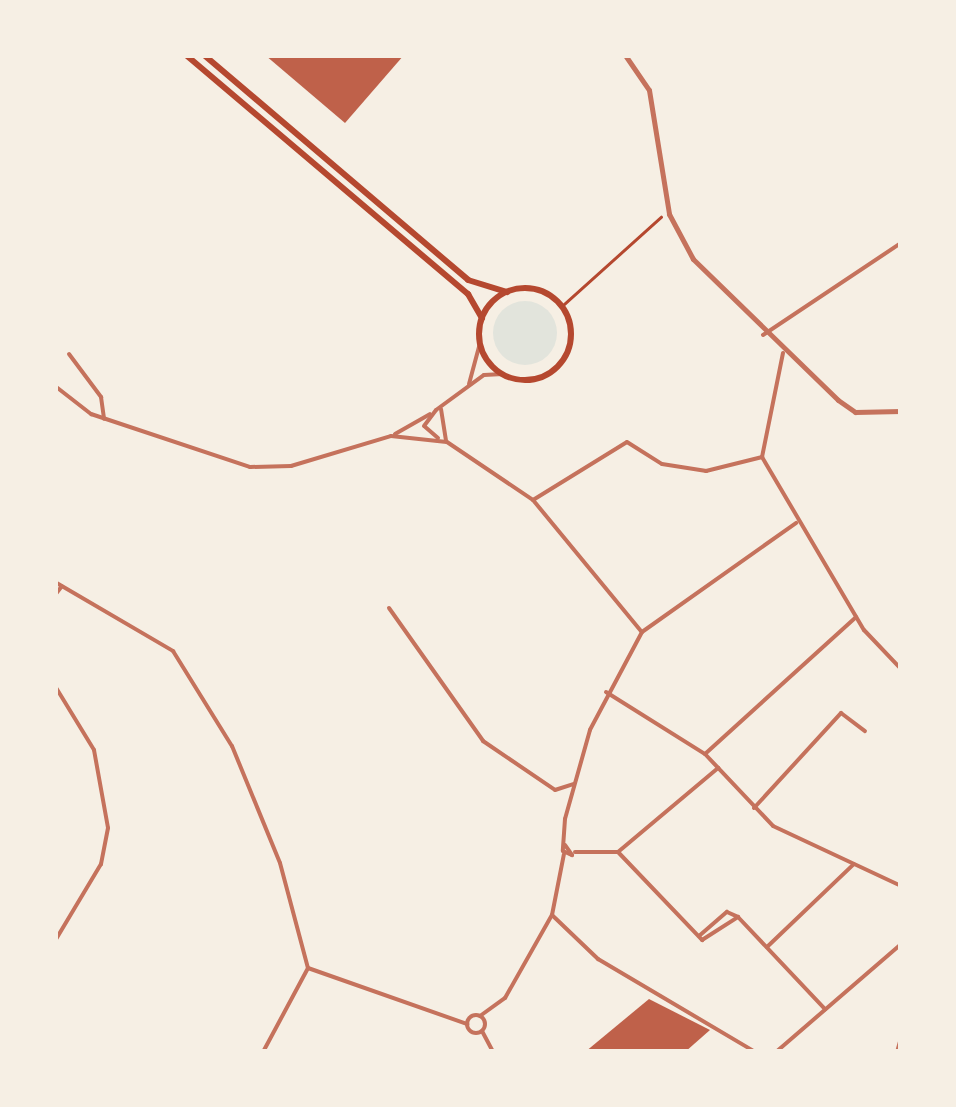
<!DOCTYPE html>
<html>
<head>
<meta charset="utf-8">
<style>
	body { margin:0 }
	#map { position:relative; width:956px; height:1107px; overflow:hidden; background:#f6efe4; font-family:"PT Sans Narrow",sans-serif }
	div>[style] { position:absolute }
	[style*='--x'] { left:calc(var(--x)*1px); top:calc(var(--y)*1px); width:calc(var(--w)*1px); rotate:calc(var(--a)*1deg) }
	.green>* { inset:0; background:#e2e4dc }
	.round { border-radius:50% }
	.building>* { inset:0; background:#bf614a }
	.path>* { height:2.5px; margin:-1.25px; padding:0 1.25px; transform-origin:1.25px; border-radius:1.25px; background:#b5482f }
	.minor>* { height:4px; margin:-2px; padding:0 2px; transform-origin:2px; border-radius:2px; background:#c5725c }
	.minor>.ring { margin:-2px; padding:0; box-sizing:content-box; background:none; border:4px solid #c5725c; border-radius:50% }
	.tertiary>* { height:5px; margin:-2.5px; padding:0 2.5px; transform-origin:2.5px; border-radius:2.5px; background:#c5725c }
	.primary>* { height:6px; margin:-3px; padding:0 3px; transform-origin:3px; border-radius:3px; background:#b5482f }
	.primary>.ring { margin:-3px; padding:0; box-sizing:content-box; background:none; border:6px solid #b5482f; border-radius:50% }
	span { translate:-50% -50%; white-space:nowrap; text-align:center; line-height:1.15; -webkit-text-stroke:8px #f6efe4; paint-order:stroke }
	.frame { position:absolute; inset:0; border:58px solid #f6efe4; pointer-events:none }
</style>
</head>
<body>
<div id="map">
	<div class="green">
		<div class="round" style="left:493px;top:301px;width:64px;height:64px"></div>
	</div>
	<div class="building">
		<div style="clip-path:polygon(265px 55px,404px 55px,345px 123px)"></div>
		<div style="clip-path:polygon(649px 999px,710px 1030px,685px 1052px,585px 1052px)"></div>
	</div>
	<div class="path">
		<div style="--x:562;--y:306;--w:133;--a:-42"></div>
	</div>
	<div class="minor">
		<div style="--x:763;--y:335;--w:166;--a:-33.7"></div>
		<div style="--x:783;--y:353;--w:106;--a:101.4"></div>
		<div style="--x:762;--y:457;--w:201;--a:59.5"></div>
		<div style="--x:864;--y:630;--w:54;--a:46.5"></div>
		<div style="--x:69;--y:354;--w:54;--a:53.3"></div>
		<div style="--x:101;--y:397;--w:22;--a:82"></div>
		<div style="--x:469;--y:384;--w:42;--a:-75"></div>
		<div style="--x:55;--y:386;--w:46;--a:37.9"></div>
		<div style="--x:91;--y:414;--w:168;--a:18.4"></div>
		<div style="--x:250;--y:467;--w:41;--a:-1.4"></div>
		<div style="--x:291;--y:466;--w:104;--a:-16.7"></div>
		<div style="--x:391;--y:436;--w:56;--a:6.1"></div>
		<div style="--x:447;--y:442;--w:104;--a:34"></div>
		<div style="--x:533;--y:500;--w:171;--a:50.5"></div>
		<div style="--x:642;--y:632;--w:111;--a:118"></div>
		<div style="--x:590;--y:730;--w:92;--a:105.7"></div>
		<div style="--x:565;--y:819;--w:32;--a:94"></div>
		<div style="--x:563;--y:851;--w:10;--a:24"></div>
		<div style="--x:572;--y:855;--w:12;--a:-125"></div>
		<div style="--x:441;--y:409;--w:32;--a:81"></div>
		<div style="--x:395;--y:434;--w:40;--a:-29.7"></div>
		<div style="--x:438;--y:438;--w:18;--a:-139"></div>
		<div style="--x:424;--y:426;--w:20;--a:-53"></div>
		<div style="--x:436;--y:410;--w:59;--a:-36.1"></div>
		<div style="--x:484;--y:375;--w:19;--a:-3"></div>
		<div style="--x:533;--y:500;--w:110;--a:-31.7"></div>
		<div style="--x:627;--y:442;--w:41;--a:32.2"></div>
		<div style="--x:662;--y:464;--w:45;--a:9"></div>
		<div style="--x:706;--y:471;--w:58;--a:-14"></div>
		<div style="--x:55;--y:582;--w:137;--a:30.3"></div>
		<div style="--x:173;--y:651;--w:112;--a:58.2"></div>
		<div style="--x:232;--y:746;--w:126;--a:67.7"></div>
		<div style="--x:280;--y:863;--w:109;--a:75.1"></div>
		<div style="--x:55;--y:595;--w:11;--a:-52"></div>
		<div style="--x:389;--y:608;--w:163;--a:54.7"></div>
		<div style="--x:483;--y:741;--w:87;--a:34.2"></div>
		<div style="--x:555;--y:790;--w:20;--a:-18"></div>
		<div style="--x:642;--y:632;--w:189;--a:-35.3"></div>
		<div style="--x:55;--y:686;--w:75;--a:58.6"></div>
		<div style="--x:94;--y:750;--w:79;--a:79.8"></div>
		<div style="--x:108;--y:828;--w:37;--a:101"></div>
		<div style="--x:101;--y:864;--w:90;--a:120.9"></div>
		<div style="--x:606;--y:692;--w:117;--a:32.1"></div>
		<div style="--x:705;--y:754;--w:99;--a:46.6"></div>
		<div style="--x:773;--y:826;--w:141;--a:25.1"></div>
		<div style="--x:705;--y:754;--w:204;--a:-42.2"></div>
		<div style="--x:754;--y:808;--w:129;--a:-47.5"></div>
		<div style="--x:841;--y:713;--w:30;--a:37"></div>
		<div style="--x:575;--y:852;--w:43;--a:0"></div>
		<div style="--x:618;--y:852;--w:131;--a:-40"></div>
		<div style="--x:618;--y:852;--w:122;--a:46.3"></div>
		<div style="--x:702;--y:940;--w:43;--a:-32.6"></div>
		<div style="--x:738;--y:917;--w:127;--a:46.6"></div>
		<div style="--x:552;--y:915;--w:64;--a:43.7"></div>
		<div style="--x:598;--y:959;--w:182;--a:30.6"></div>
		<div style="--x:699;--y:936;--w:37;--a:-41"></div>
		<div style="--x:727;--y:912;--w:12;--a:24"></div>
		<div style="--x:767;--y:947;--w:120;--a:-43.7"></div>
		<div style="--x:308;--y:968;--w:169;--a:19.4"></div>
		<div class="ring" style="left:467px;top:1015px;width:14px;height:14px"></div>
		<div style="--x:480;--y:1016;--w:31;--a:-36"></div>
		<div style="--x:505;--y:998;--w:95;--a:-60.5"></div>
		<div style="--x:552;--y:915;--w:62;--a:-78.9"></div>
		<div style="--x:482;--y:1031;--w:24;--a:62"></div>
		<div style="--x:263;--y:1052;--w:95;--a:-61.8"></div>
		<div style="--x:776;--y:1052;--w:165;--a:-40.8"></div>
		<div style="--x:897;--y:1052;--w:15;--a:-74"></div>
	</div>
	<div class="tertiary">
		<div style="--x:625;--y:55;--w:42;--a:55.6"></div>
		<div style="--x:649;--y:90;--w:126;--a:80.8"></div>
		<div style="--x:669;--y:214;--w:51;--a:61.9"></div>
		<div style="--x:693;--y:259;--w:202;--a:44.2"></div>
		<div style="--x:838;--y:400;--w:21;--a:35"></div>
		<div style="--x:855;--y:412;--w:46;--a:-1.2"></div>
	</div>
	<div class="primary">
		<div style="--x:186;--y:55;--w:370;--a:40.3"></div>
		<div style="--x:468;--y:294;--w:28;--a:60"></div>
		<div style="--x:204;--y:55;--w:347;--a:40.4"></div>
		<div style="--x:468;--y:280;--w:41;--a:17.1"></div>
		<div class="ring" style="left:479px;top:288px;width:86px;height:86px"></div>
	</div>
	<div class="frame"></div>
</div>
</body>
</html>
